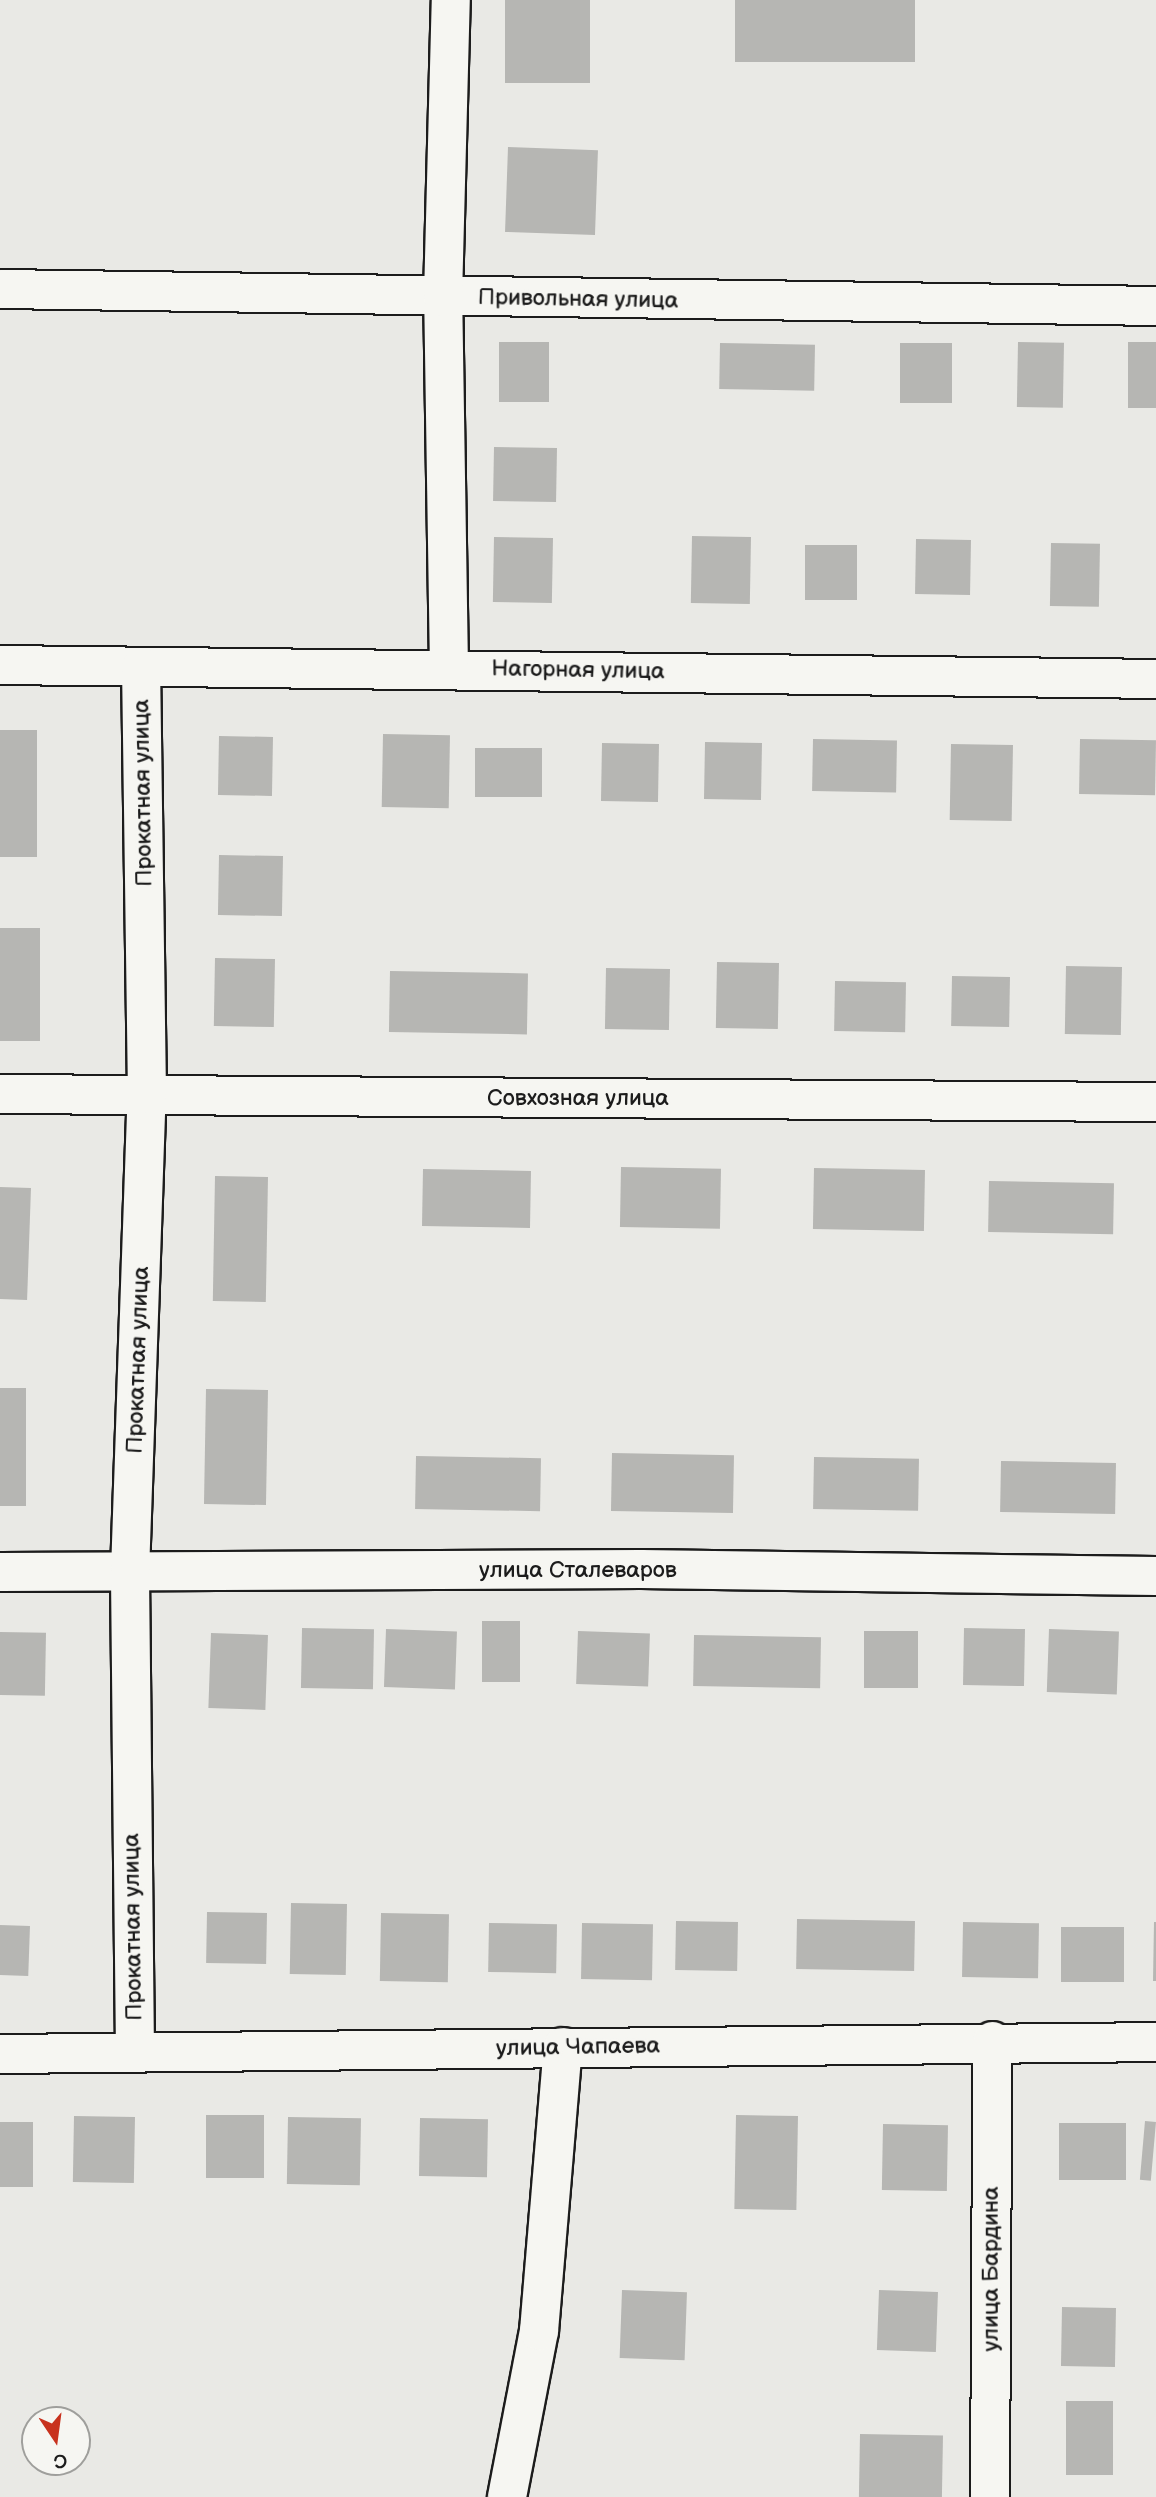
<!DOCTYPE html>
<html>
<head>
<meta charset="utf-8">
<style>
	body { margin:0 }
	#map { position:relative; width:1156px; height:2497px; overflow:hidden; background:#e9e9e5; font-family:"Balsamiq Sans",sans-serif }
	div>[style] { position:absolute }
	[style*='--x'] { left:calc(var(--x)*1px); top:calc(var(--y)*1px); width:calc(var(--w)*1px); rotate:calc(var(--a)*1deg) }
	.building>* { inset:0; background:#b6b6b3; transform-origin:0 0 }
	.roads { filter:drop-shadow(2px 0 #1c1c1c) drop-shadow(-2px 0 #1c1c1c) drop-shadow(0 2px #1c1c1c) drop-shadow(0 -2px #1c1c1c) }
	.minor>* { height:38px; margin:-19px; padding:0 19px; transform-origin:19px; border-radius:19px; background:#f6f6f2 }
	span { translate:-50% -50%; white-space:nowrap; text-align:center; line-height:1.15; -webkit-text-stroke:5px #f6f6f2; paint-order:stroke }
	.street-label { font-size:23px; color:#1c1c1c }
	.north { position:absolute; left:21px; top:2406px; width:70px; height:70px; box-sizing:border-box; background:#f6f6f2; border:2px solid #9f9f9c; border-radius:50%; rotate:167deg; font-size:19px; font-weight:700; line-height:28px; text-align:center; color:#1c1c1c }
	.north::after { content:''; display:block; margin:auto; width:24px; height:32px; background:#c8321e; clip-path:polygon(50% 0,100% 100%,50% 72%,0 100%) }
</style>
</head>
<body>
<div id="map">
	<div class="building">
		<div style="left:505px;top:0;width:85px;height:83px"></div>
		<div style="left:735px;top:0;width:180px;height:62px"></div>
		<div style="left:508px;top:147px;width:90px;height:85px;rotate:2deg"></div>
		<div style="left:499px;top:342px;width:50px;height:60px"></div>
		<div style="left:1018px;top:342px;width:46px;height:65px;rotate:1deg"></div>
		<div style="left:1128px;top:342px;width:28px;height:66px"></div>
		<div style="left:720px;top:343px;width:95px;height:46px;rotate:1deg"></div>
		<div style="left:900px;top:343px;width:52px;height:60px"></div>
		<div style="left:494px;top:447px;width:63px;height:54px;rotate:1deg"></div>
		<div style="left:692px;top:536px;width:59px;height:67px;rotate:1deg"></div>
		<div style="left:494px;top:537px;width:59px;height:65px;rotate:1deg"></div>
		<div style="left:916px;top:539px;width:55px;height:55px;rotate:1deg"></div>
		<div style="left:1051px;top:543px;width:49px;height:63px;rotate:1deg"></div>
		<div style="left:805px;top:545px;width:52px;height:55px"></div>
		<div style="left:0;top:730px;width:37px;height:127px"></div>
		<div style="left:383px;top:734px;width:67px;height:73px;rotate:1deg"></div>
		<div style="left:219px;top:736px;width:54px;height:59px;rotate:1deg"></div>
		<div style="left:813px;top:739px;width:84px;height:52px;rotate:1deg"></div>
		<div style="left:1080px;top:739px;width:76px;height:55px;rotate:1deg"></div>
		<div style="left:705px;top:742px;width:57px;height:57px;rotate:1deg"></div>
		<div style="left:602px;top:743px;width:57px;height:58px;rotate:1deg"></div>
		<div style="left:951px;top:744px;width:62px;height:76px;rotate:1deg"></div>
		<div style="left:475px;top:748px;width:67px;height:49px"></div>
		<div style="left:219px;top:855px;width:64px;height:60px;rotate:1deg"></div>
		<div style="left:0;top:928px;width:40px;height:113px"></div>
		<div style="left:215px;top:958px;width:60px;height:68px;rotate:1deg"></div>
		<div style="left:717px;top:962px;width:62px;height:66px;rotate:1deg"></div>
		<div style="left:1066px;top:966px;width:56px;height:68px;rotate:1deg"></div>
		<div style="left:606px;top:968px;width:64px;height:61px;rotate:1deg"></div>
		<div style="left:390px;top:971px;width:138px;height:61px;rotate:1deg"></div>
		<div style="left:952px;top:976px;width:58px;height:50px;rotate:1deg"></div>
		<div style="left:835px;top:981px;width:71px;height:50px;rotate:1deg"></div>
		<div style="left:621px;top:1167px;width:100px;height:60px;rotate:1deg"></div>
		<div style="left:814px;top:1168px;width:111px;height:61px;rotate:1deg"></div>
		<div style="left:423px;top:1169px;width:108px;height:57px;rotate:1deg"></div>
		<div style="left:215px;top:1176px;width:53px;height:125px;rotate:1deg"></div>
		<div style="left:989px;top:1181px;width:125px;height:51px;rotate:1deg"></div>
		<div style="left:0;top:1187px;width:31px;height:112px;rotate:2deg"></div>
		<div style="left:0;top:1388px;width:26px;height:118px"></div>
		<div style="left:206px;top:1389px;width:62px;height:115px;rotate:1deg"></div>
		<div style="left:612px;top:1453px;width:122px;height:58px;rotate:1deg"></div>
		<div style="left:416px;top:1456px;width:125px;height:53px;rotate:1deg"></div>
		<div style="left:814px;top:1457px;width:105px;height:52px;rotate:1deg"></div>
		<div style="left:1001px;top:1461px;width:115px;height:51px;rotate:1deg"></div>
		<div style="left:482px;top:1621px;width:38px;height:61px"></div>
		<div style="left:302px;top:1628px;width:72px;height:60px;rotate:1deg"></div>
		<div style="left:964px;top:1628px;width:61px;height:57px;rotate:1deg"></div>
		<div style="left:386px;top:1629px;width:71px;height:58px;rotate:2deg"></div>
		<div style="left:1049px;top:1629px;width:70px;height:63px;rotate:2deg"></div>
		<div style="left:578px;top:1631px;width:72px;height:53px;rotate:2deg"></div>
		<div style="left:864px;top:1631px;width:54px;height:57px"></div>
		<div style="left:0;top:1632px;width:46px;height:63px;rotate:1deg"></div>
		<div style="left:211px;top:1633px;width:57px;height:75px;rotate:2deg"></div>
		<div style="left:694px;top:1635px;width:127px;height:51px;rotate:1deg"></div>
		<div style="left:291px;top:1903px;width:56px;height:71px;rotate:1deg"></div>
		<div style="left:207px;top:1912px;width:60px;height:51px;rotate:1deg"></div>
		<div style="left:381px;top:1913px;width:68px;height:68px;rotate:1deg"></div>
		<div style="left:797px;top:1919px;width:118px;height:50px;rotate:1deg"></div>
		<div style="left:676px;top:1921px;width:62px;height:49px;rotate:1deg"></div>
		<div style="left:963px;top:1922px;width:76px;height:55px;rotate:1deg"></div>
		<div style="clip-path:polygon(1154px 1922px,1156px 1922px,1156px 1981px,1153px 1981px)"></div>
		<div style="left:489px;top:1923px;width:68px;height:49px;rotate:1deg"></div>
		<div style="left:582px;top:1923px;width:71px;height:56px;rotate:1deg"></div>
		<div style="left:0;top:1925px;width:30px;height:50px;rotate:2deg"></div>
		<div style="left:1061px;top:1927px;width:63px;height:55px"></div>
		<div style="left:206px;top:2115px;width:58px;height:63px"></div>
		<div style="left:736px;top:2115px;width:62px;height:94px;rotate:1deg"></div>
		<div style="left:74px;top:2116px;width:61px;height:66px;rotate:1deg"></div>
		<div style="left:288px;top:2117px;width:73px;height:67px;rotate:1deg"></div>
		<div style="left:420px;top:2118px;width:68px;height:58px;rotate:1deg"></div>
		<div style="left:1145px;top:2121px;width:11px;height:59px;rotate:5deg"></div>
		<div style="left:0;top:2122px;width:33px;height:65px"></div>
		<div style="left:1059px;top:2123px;width:67px;height:57px"></div>
		<div style="left:883px;top:2124px;width:65px;height:66px;rotate:1deg"></div>
		<div style="left:622px;top:2290px;width:65px;height:68px;rotate:2deg"></div>
		<div style="left:879px;top:2290px;width:59px;height:60px;rotate:2deg"></div>
		<div style="left:1062px;top:2307px;width:54px;height:59px;rotate:1deg"></div>
		<div style="left:1066px;top:2401px;width:47px;height:74px"></div>
		<div style="left:860px;top:2434px;width:83px;height:63px;rotate:1deg"></div>
	</div>
	<div class="roads">
		<div class="minor">
			<div style="--x:0;--y:289;--w:1156;--a:0.84"></div>
			<div style="--x:0;--y:665;--w:1156;--a:0.69"></div>
			<div style="--x:449;--y:669;--w:372;--a:-90.9"></div>
			<div style="--x:443;--y:297;--w:297;--a:-88.5"></div>
			<div style="--x:0;--y:1094;--w:1156;--a:0.4"></div>
			<div style="--x:0;--y:1572;--w:641;--a:-0.27"></div>
			<div style="--x:641;--y:1569;--w:515;--a:0.78"></div>
			<div style="--x:135;--y:2053;--w:481;--a:-90.6"></div>
			<div style="--x:130;--y:1572;--w:478;--a:-88"></div>
			<div style="--x:147;--y:1094;--w:427;--a:-90.8"></div>
			<div style="--x:0;--y:2054;--w:1156;--a:-0.59"></div>
			<div style="--x:507;--y:2497;--w:169;--a:-79.1"></div>
			<div style="--x:539;--y:2331;--w:285;--a:-85.2"></div>
			<div style="--x:990;--y:2497;--w:456;--a:-89.7"></div>
		</div>
	</div>
	<div class="street-label">
		<span style="left:578px;top:299px;rotate:1deg">Привольная улица</span>
		<span style="left:578px;top:670px;rotate:1deg">Нагорная улица</span>
		<span style="left:143px;top:793px;rotate:-91deg">Прокатная улица</span>
		<span style="left:578px;top:1098px">Совхозная улица</span>
		<span style="left:138px;top:1360px;rotate:-88deg">Прокатная улица</span>
		<span style="left:578px;top:1570px">улица Сталеваров</span>
		<span style="left:133px;top:1927px;rotate:-91deg">Прокатная улица</span>
		<span style="left:578px;top:2047px;rotate:-1deg">улица Чапаева</span>
		<span style="left:991px;top:2269px;rotate:-90deg">улица Бардина</span>
	</div>
	<div class="north">С</div>
</div>
</body>
</html>
